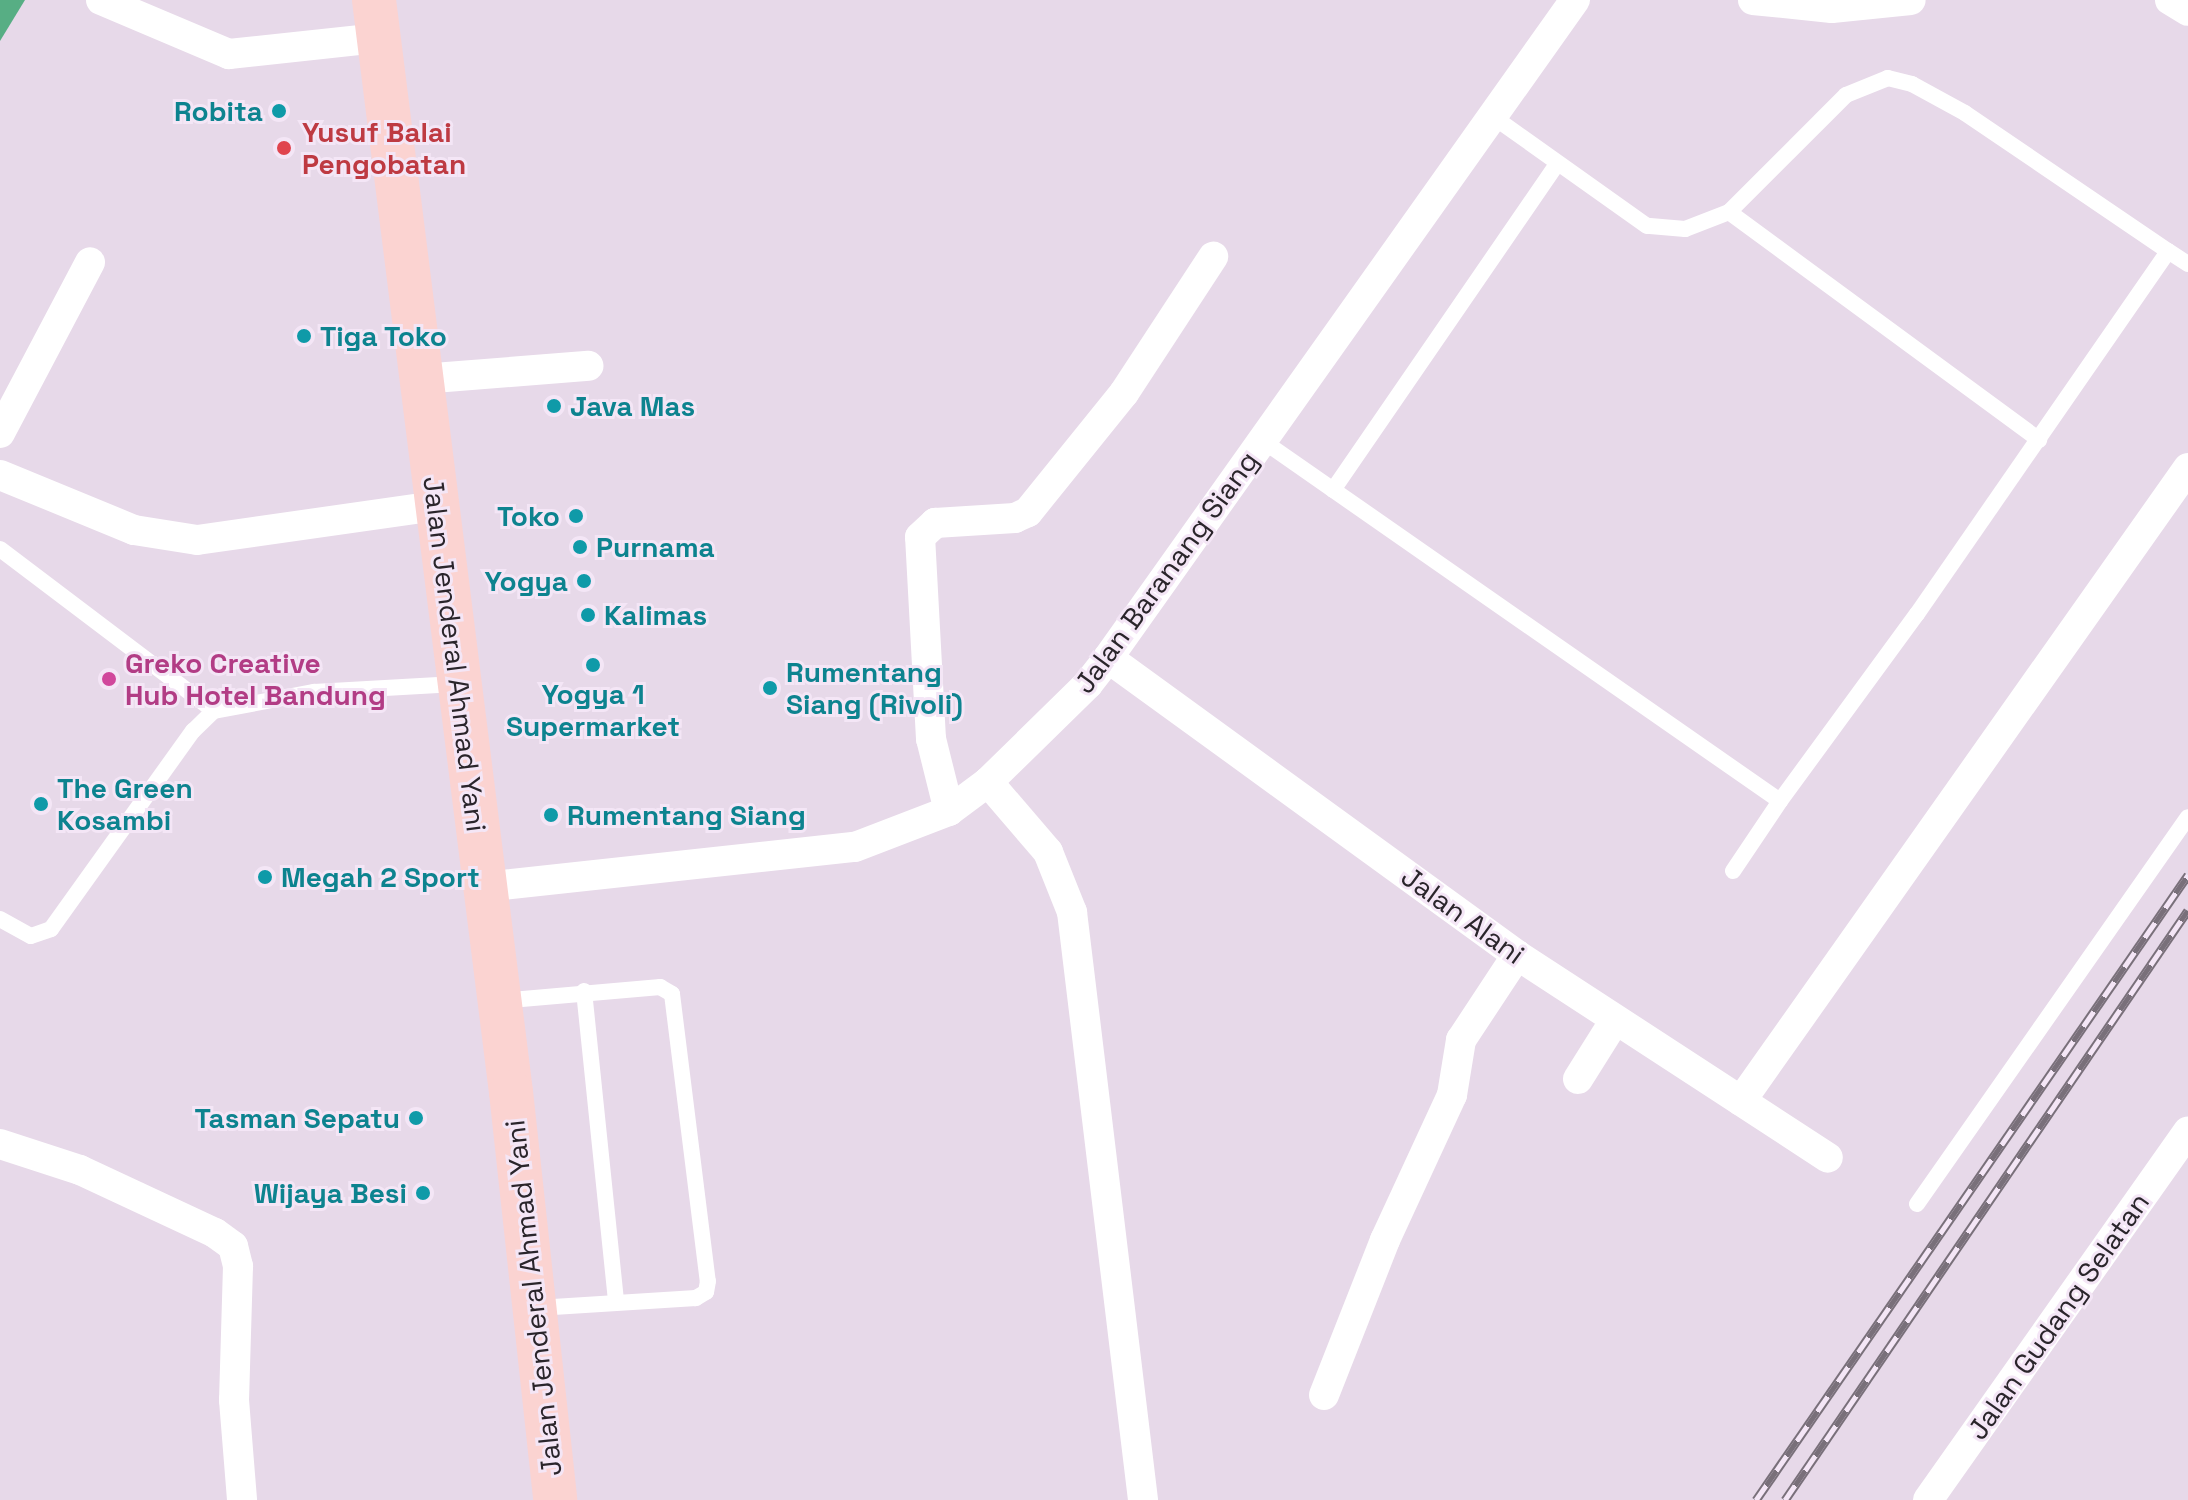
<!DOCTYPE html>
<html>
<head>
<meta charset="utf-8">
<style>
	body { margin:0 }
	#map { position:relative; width:2188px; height:1500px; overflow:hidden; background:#e7d9e9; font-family:"Space Grotesk",sans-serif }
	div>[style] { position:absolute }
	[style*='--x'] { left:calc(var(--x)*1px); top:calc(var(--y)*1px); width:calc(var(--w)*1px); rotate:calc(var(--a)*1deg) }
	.forest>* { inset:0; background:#57ae84 }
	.service>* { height:16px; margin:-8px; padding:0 8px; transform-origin:8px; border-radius:8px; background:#fff }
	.minor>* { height:30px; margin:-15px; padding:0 15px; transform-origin:15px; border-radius:15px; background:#fff }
	.primary>* { height:44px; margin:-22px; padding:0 22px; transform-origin:22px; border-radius:22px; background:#fbd3d1 }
	.rail>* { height:9px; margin-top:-4.5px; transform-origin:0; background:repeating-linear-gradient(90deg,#f4e6f6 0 18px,#79707a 0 36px); box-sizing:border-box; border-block:2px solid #79707a }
	.dots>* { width:22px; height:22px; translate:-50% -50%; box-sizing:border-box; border:4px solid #f4e6f6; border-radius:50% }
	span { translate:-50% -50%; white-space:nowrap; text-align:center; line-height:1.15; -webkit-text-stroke:6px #f4e6f6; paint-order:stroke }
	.culture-label { font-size:28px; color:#0d838f; font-weight:700 }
	.right { translate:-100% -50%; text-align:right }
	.left { translate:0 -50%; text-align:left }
	.health-label { font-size:28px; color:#be3a42; font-weight:700 }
	.street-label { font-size:28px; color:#2a252b }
	.hotel-label { font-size:28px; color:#b23c85; font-weight:700 }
</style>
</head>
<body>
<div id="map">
	<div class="forest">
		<div style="clip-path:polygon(0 0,25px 0,0 41px)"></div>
	</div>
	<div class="service">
		<div style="--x:1729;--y:212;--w:385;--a:36.3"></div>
		<div style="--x:2168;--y:251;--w:24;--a:33"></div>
		<div style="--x:1263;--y:441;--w:630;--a:34.85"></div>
		<div style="--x:1780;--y:801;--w:232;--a:-53.8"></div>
		<div style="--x:1917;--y:614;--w:441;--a:-55.3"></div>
		<div style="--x:2168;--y:251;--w:245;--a:-145.8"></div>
		<div style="--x:1965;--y:113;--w:60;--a:-151.3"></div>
		<div style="--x:1912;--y:84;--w:25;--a:-166"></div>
		<div style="--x:1888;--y:78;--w:45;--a:158"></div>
		<div style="--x:1846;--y:95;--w:165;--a:135"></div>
		<div style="--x:1729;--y:212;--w:47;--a:158.9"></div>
		<div style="--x:1685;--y:229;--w:38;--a:-175"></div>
		<div style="--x:1647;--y:226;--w:191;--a:-144.6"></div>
		<div style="--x:1333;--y:490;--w:394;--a:-55.5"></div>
		<div style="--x:0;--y:549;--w:268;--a:37.1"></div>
		<div style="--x:1733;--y:871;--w:84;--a:-56.1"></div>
		<div style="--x:0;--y:919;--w:35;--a:29"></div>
		<div style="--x:31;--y:936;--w:21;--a:-19"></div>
		<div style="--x:51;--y:929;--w:244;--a:-54.4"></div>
		<div style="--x:193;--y:731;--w:29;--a:-44"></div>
		<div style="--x:214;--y:711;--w:102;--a:-10.8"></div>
		<div style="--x:314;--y:692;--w:142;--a:-3.2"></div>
		<div style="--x:584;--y:991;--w:312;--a:84.1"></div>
		<div style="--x:500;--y:1001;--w:161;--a:-5"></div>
		<div style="--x:660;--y:987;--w:14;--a:30"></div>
		<div style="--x:672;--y:994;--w:289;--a:82.9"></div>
		<div style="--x:708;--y:1281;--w:11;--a:100"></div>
		<div style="--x:706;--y:1292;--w:12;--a:149"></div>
		<div style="--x:696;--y:1298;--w:159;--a:176.4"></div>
		<div style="--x:1917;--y:1204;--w:472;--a:-55"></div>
	</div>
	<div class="minor">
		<div style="--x:101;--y:0;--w:139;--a:22.9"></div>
		<div style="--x:229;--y:54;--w:151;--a:-6.1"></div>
		<div style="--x:1753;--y:0;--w:79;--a:5.8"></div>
		<div style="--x:1832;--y:8;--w:79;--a:-5.8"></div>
		<div style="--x:2170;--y:0;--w:21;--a:31"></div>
		<div style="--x:421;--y:379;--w:168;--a:-4.5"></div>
		<div style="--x:0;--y:433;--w:193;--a:-62.2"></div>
		<div style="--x:0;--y:475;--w:145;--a:22.3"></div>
		<div style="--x:134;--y:530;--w:64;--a:9"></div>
		<div style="--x:197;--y:540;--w:242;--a:-8.1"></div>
		<div style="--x:1108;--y:658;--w:505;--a:35.99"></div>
		<div style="--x:1517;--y:955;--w:371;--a:33.1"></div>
		<div style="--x:988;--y:782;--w:92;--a:49.4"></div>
		<div style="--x:1048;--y:852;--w:65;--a:68.2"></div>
		<div style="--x:1072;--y:912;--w:592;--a:83.11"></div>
		<div style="--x:949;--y:811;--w:74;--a:-104"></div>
		<div style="--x:931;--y:739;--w:202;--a:-93.1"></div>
		<div style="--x:920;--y:537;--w:21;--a:-43"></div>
		<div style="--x:935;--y:523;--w:80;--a:-3.6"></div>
		<div style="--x:1015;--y:518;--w:14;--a:-25"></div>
		<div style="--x:1028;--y:512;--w:153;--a:-51.1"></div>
		<div style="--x:1124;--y:393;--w:163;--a:-56.8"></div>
		<div style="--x:484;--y:887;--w:373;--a:-6.2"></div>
		<div style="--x:855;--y:847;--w:101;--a:-21"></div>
		<div style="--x:949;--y:811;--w:49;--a:-36.6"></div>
		<div style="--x:988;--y:782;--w:140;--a:-44.4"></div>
		<div style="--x:1088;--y:684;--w:33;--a:-52"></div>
		<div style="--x:1108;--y:658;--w:807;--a:-54.64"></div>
		<div style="--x:1578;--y:1079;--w:70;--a:-57.9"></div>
		<div style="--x:1741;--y:1101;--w:775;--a:-54.77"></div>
		<div style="--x:0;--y:1144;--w:84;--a:18"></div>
		<div style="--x:80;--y:1170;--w:149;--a:25"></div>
		<div style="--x:215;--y:1233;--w:22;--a:36"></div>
		<div style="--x:233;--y:1246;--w:21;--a:76"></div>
		<div style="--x:238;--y:1266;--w:134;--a:91.7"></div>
		<div style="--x:234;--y:1400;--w:100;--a:85.4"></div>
		<div style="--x:1324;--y:1395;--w:167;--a:-68.5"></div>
		<div style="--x:1385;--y:1240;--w:160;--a:-65.2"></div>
		<div style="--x:1452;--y:1095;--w:56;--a:-80.7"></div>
		<div style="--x:1461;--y:1040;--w:102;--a:-56.6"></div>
		<div style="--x:1928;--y:1500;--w:451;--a:-54.8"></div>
	</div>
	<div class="primary">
		<div style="--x:374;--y:0;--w:1101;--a:82.85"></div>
		<div style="--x:511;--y:1092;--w:410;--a:83.8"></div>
	</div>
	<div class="rail">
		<div style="--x:1756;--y:1500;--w:760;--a:-55.35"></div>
		<div style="--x:1785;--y:1500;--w:714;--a:-55.66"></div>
	</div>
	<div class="dots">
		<div style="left:279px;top:111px;background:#0f9aa8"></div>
		<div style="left:284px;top:148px;background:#e0444e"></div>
		<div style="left:304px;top:336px;background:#0f9aa8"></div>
		<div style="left:554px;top:406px;background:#0f9aa8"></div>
		<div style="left:576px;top:516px;background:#0f9aa8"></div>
		<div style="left:580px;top:547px;background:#0f9aa8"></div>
		<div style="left:584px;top:581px;background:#0f9aa8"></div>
		<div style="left:588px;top:615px;background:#0f9aa8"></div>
		<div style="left:593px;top:665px;background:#0f9aa8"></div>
		<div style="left:109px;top:679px;background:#d1479c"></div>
		<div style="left:770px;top:688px;background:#0f9aa8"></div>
		<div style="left:41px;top:804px;background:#0f9aa8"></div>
		<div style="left:551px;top:815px;background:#0f9aa8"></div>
		<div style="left:265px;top:877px;background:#0f9aa8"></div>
		<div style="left:416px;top:1118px;background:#0f9aa8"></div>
		<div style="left:423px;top:1193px;background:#0f9aa8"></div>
	</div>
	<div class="culture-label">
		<span class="right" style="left:263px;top:111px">Robita</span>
		<span class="left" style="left:320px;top:336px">Tiga Toko</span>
		<span class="left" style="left:570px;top:406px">Java Mas</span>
		<span class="right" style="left:560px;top:516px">Toko</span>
		<span class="left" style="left:596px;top:547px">Purnama</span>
		<span class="right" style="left:568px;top:581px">Yogya</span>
		<span class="left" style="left:604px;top:615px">Kalimas</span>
		<span class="left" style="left:786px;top:688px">Rumentang<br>Siang (Rivoli)</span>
		<span style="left:593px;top:710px">Yogya 1<br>Supermarket</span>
		<span class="left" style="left:57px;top:804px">The Green<br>Kosambi</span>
		<span class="left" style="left:567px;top:815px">Rumentang Siang</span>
		<span class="left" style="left:281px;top:877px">Megah 2 Sport</span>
		<span class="right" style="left:400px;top:1118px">Tasman Sepatu</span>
		<span class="right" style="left:407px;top:1193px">Wijaya Besi</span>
	</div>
	<div class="health-label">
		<span class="left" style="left:302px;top:148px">Yusuf Balai<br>Pengobatan</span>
	</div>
	<div class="street-label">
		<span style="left:1166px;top:572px;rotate:-54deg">Jalan Baranang Siang</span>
		<span style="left:455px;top:654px;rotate:83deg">Jalan Jenderal Ahmad Yani</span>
		<span style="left:1463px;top:915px;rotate:36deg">Jalan Alani</span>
		<span style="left:533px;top:1298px;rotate:-96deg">Jalan Jenderal Ahmad Yani</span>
		<span style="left:2058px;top:1316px;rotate:-55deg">Jalan Gudang Selatan</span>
	</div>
	<div class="hotel-label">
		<span class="left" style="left:125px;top:679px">Greko Creative<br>Hub Hotel Bandung</span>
	</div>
</div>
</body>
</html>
